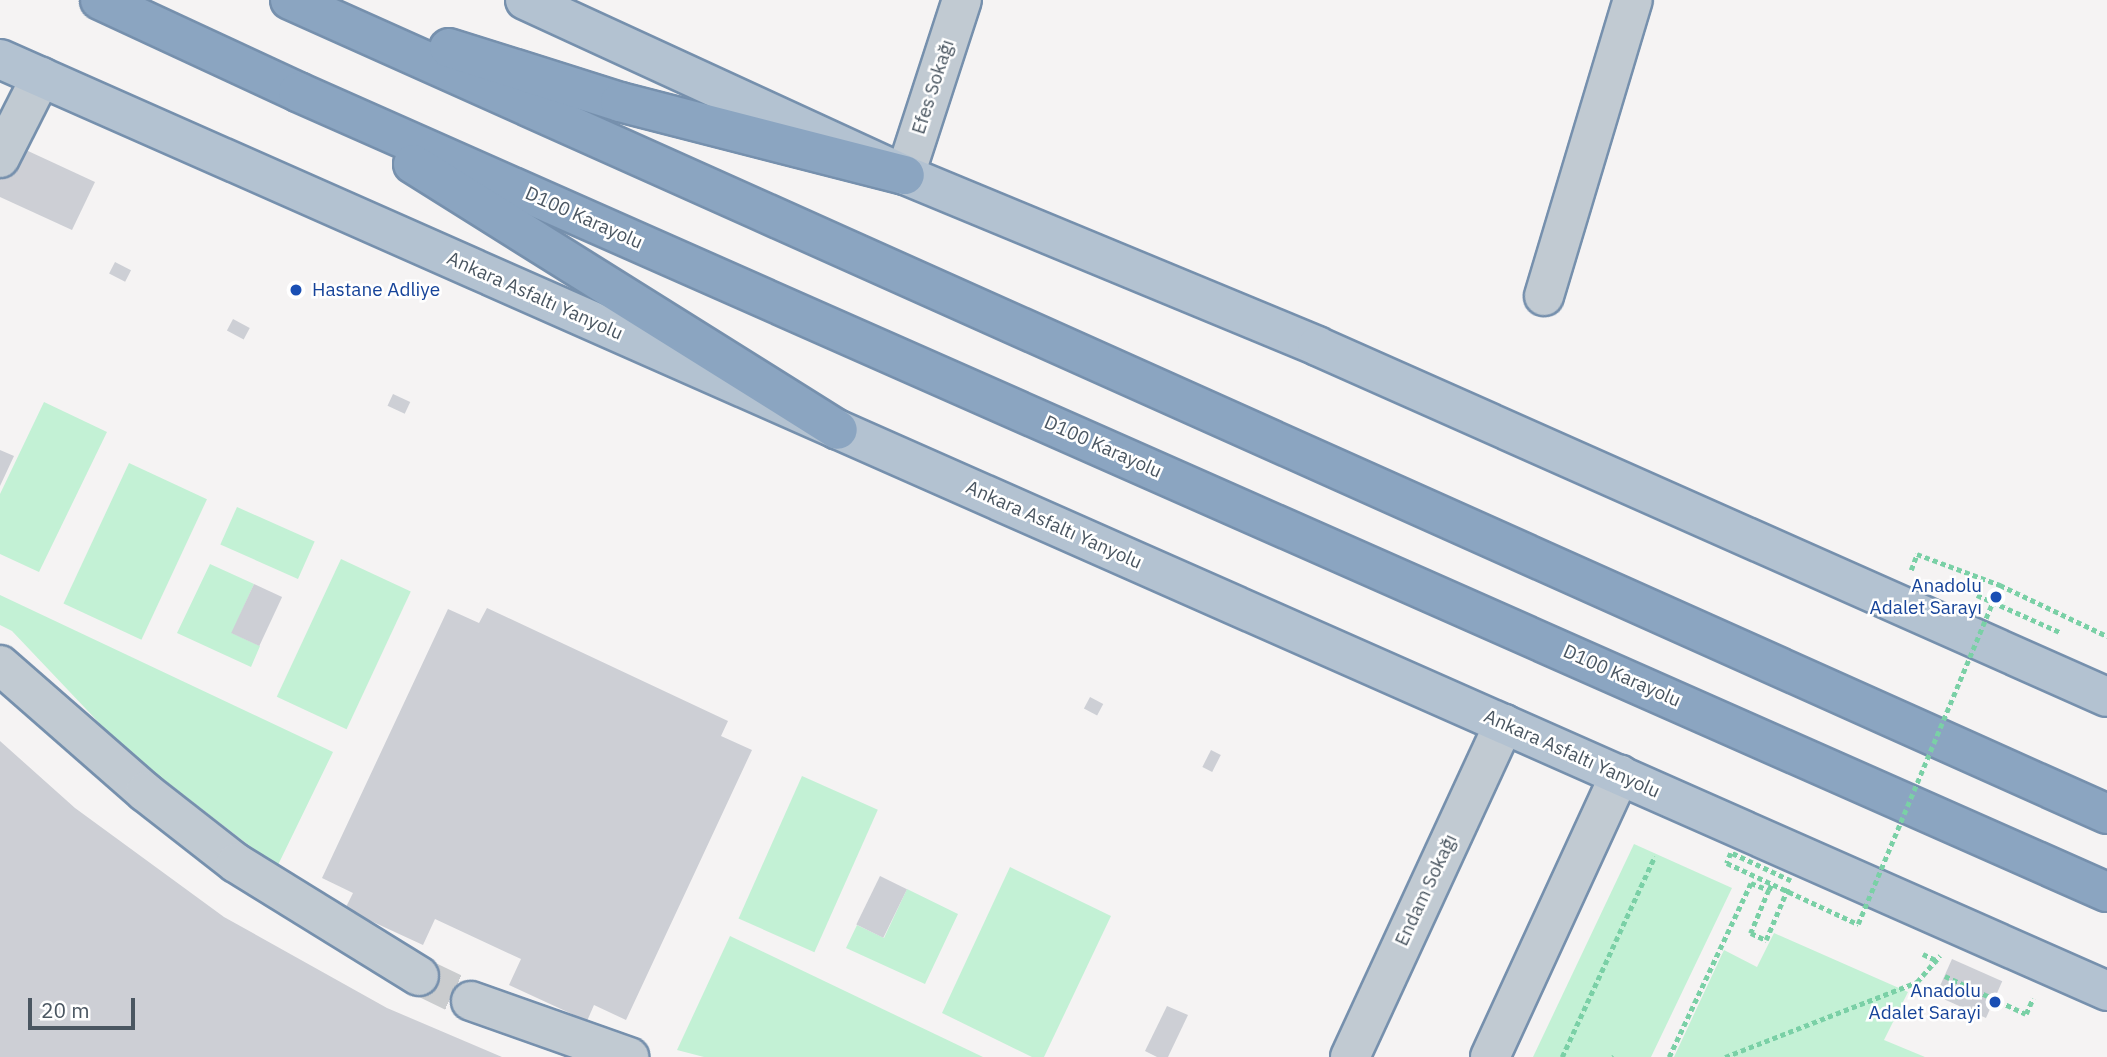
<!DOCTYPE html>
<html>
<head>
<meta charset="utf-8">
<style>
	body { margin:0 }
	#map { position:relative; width:2107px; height:1057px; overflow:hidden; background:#f5f3f3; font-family:"IBM Plex Sans",sans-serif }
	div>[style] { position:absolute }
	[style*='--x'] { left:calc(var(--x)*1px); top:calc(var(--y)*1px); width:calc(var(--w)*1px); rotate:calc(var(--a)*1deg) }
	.green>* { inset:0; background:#c3f1d5; transform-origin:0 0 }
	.building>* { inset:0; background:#cdcfd5; transform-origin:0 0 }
	.minor-tunnel>* { height:38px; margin-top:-19px; transform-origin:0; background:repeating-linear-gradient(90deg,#caccce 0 38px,transparent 0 57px) }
	.path>* { height:4.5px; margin-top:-2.25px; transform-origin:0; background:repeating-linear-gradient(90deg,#7ad0a6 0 5px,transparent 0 8.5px) }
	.roads { filter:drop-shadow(2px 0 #7690ad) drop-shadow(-2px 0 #7690ad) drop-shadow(0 2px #7690ad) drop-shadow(0 -2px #7690ad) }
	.minor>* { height:38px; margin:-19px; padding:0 19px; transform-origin:19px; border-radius:19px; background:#c1cad2 }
	.major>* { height:38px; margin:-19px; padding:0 19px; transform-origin:19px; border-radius:19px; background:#b3c2d1 }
	.highway>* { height:38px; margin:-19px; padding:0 19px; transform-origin:19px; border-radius:19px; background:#8ba5c1 }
	.path-bridge>* { height:4.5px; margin-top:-2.25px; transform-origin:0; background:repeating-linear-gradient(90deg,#7ad0a6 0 5px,transparent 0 8.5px) }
	.dots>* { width:19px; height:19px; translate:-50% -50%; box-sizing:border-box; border:4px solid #fff; border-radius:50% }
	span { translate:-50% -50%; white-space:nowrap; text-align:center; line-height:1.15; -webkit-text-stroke:5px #fff; paint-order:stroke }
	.street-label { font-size:19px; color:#4a5661 }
	.transit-label { font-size:19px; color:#164399 }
	.left { translate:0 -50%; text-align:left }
	.right { translate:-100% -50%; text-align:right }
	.scale { position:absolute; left:28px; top:998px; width:107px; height:32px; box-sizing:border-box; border:4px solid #4a5661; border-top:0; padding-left:9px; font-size:21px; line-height:24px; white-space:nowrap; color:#4a5661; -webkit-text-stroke:5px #fff; paint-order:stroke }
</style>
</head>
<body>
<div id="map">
	<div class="green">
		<div style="clip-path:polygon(44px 402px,107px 432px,39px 572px,0 554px,0 494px)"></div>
		<div style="left:129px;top:463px;width:86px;height:155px;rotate:25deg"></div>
		<div style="left:237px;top:507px;width:85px;height:41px;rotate:24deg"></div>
		<div style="left:341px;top:559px;width:77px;height:152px;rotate:25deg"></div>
		<div style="clip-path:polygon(210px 564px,254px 584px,232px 633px,260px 646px,251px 667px,177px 633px)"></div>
		<div style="clip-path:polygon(0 595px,333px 752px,277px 867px,123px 748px,12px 631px,0 625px)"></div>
		<div style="left:802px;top:776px;width:83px;height:156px;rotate:24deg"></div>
		<div style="clip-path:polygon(1634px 844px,1732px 888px,1651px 1057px,1533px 1057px)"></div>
		<div style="clip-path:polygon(1010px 867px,1111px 916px,1044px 1057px,1032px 1057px,942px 1013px)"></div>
		<div style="clip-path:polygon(907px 889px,958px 914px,925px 984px,846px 948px,857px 925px,884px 938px)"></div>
		<div style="clip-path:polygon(1774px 933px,1908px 992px,1884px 1040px,1925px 1057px,1674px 1057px,1724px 950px,1757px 967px)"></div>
		<div style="clip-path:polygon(730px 936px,983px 1057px,704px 1057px,677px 1050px)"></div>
	</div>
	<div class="building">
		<div style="clip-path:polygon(0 138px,95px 182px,72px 230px,0 197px)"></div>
		<div style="left:115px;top:262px;width:18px;height:13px;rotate:27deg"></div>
		<div style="left:233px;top:319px;width:19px;height:13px;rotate:28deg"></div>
		<div style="left:393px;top:394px;width:19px;height:13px;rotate:25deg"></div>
		<div style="clip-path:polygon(0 450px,14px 456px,0 486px)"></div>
		<div style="left:254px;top:584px;width:31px;height:54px;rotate:25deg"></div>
		<div style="clip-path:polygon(487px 608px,728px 721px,721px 736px,752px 750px,626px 1020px,594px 1005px,587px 1021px,509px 985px,521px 959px,435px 919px,423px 945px,345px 909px,353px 893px,322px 878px,448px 609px,479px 623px)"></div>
		<div style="left:1090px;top:697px;width:15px;height:13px;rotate:28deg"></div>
		<div style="clip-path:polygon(0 741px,75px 808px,224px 917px,387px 1008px,502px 1057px,0 1057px)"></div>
		<div style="left:1211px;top:750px;width:11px;height:19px;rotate:27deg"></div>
		<div style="left:880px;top:876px;width:30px;height:54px;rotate:26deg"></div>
		<div style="left:1952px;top:959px;width:55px;height:40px;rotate:24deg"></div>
		<div style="clip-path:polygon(1167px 1006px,1188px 1015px,1168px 1057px,1157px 1057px,1145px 1051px)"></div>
	</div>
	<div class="minor-tunnel">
		<div style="--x:419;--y:976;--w:58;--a:25.7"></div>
	</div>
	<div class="path">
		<div style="--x:1911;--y:570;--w:17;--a:-69"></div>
		<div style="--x:1917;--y:554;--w:89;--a:20.5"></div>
		<div style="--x:2000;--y:585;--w:119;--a:25.5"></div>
		<div style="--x:1977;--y:595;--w:93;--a:24.1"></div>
		<div style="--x:1769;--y:890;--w:47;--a:112.7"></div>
		<div style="--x:1751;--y:933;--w:17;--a:25"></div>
		<div style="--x:1766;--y:940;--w:56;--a:-67.1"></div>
		<div style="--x:1923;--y:954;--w:17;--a:25"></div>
		<div style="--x:1945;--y:976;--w:89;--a:25.1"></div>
		<div style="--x:2026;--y:1014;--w:17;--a:-66"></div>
		<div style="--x:1562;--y:1057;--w:221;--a:-65.2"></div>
		<div style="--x:1613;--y:1057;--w:1;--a:-45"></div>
		<div style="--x:1669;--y:1057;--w:192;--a:-64.8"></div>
		<div style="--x:1751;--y:883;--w:19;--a:21"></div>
		<div style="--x:1769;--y:890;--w:8;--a:-67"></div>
		<div style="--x:1725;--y:1057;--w:206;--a:-21.3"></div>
		<div style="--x:1917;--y:982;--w:35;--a:-49"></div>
	</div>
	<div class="roads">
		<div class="minor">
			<div style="--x:0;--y:158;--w:91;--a:-63.2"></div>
			<div style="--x:905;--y:175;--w:184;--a:-72"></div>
			<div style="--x:1544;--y:296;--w:309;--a:-73.3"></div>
			<div style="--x:0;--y:665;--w:193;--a:41.2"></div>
			<div style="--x:145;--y:792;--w:115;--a:38"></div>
			<div style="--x:236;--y:863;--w:215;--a:31.7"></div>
			<div style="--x:471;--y:1001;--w:168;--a:19.5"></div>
			<div style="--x:1350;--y:1057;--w:367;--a:-65.2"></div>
			<div style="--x:1490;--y:1057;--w:311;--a:-65.3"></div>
		</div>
		<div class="major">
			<div style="--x:525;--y:0;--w:418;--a:24.7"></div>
			<div style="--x:905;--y:175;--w:446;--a:22.5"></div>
			<div style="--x:1317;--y:346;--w:864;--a:23.96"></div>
			<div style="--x:0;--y:59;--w:2304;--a:23.86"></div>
		</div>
		<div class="highway">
			<div style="--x:100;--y:0;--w:218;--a:24.9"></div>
			<div style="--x:298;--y:92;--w:1978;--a:23.86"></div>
			<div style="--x:290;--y:0;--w:1991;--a:24.13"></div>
			<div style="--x:449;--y:48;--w:179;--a:17.5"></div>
			<div style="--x:620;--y:102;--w:294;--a:14.4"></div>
			<div style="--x:413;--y:164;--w:501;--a:32.04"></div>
		</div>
	</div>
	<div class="path-bridge">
		<div style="--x:1791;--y:881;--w:66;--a:-155"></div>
		<div style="--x:1731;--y:853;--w:11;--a:112"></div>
		<div style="--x:1727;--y:863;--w:145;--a:25"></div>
		<div style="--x:1858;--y:924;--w:368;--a:-67.3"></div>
	</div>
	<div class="dots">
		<div style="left:296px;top:290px;background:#1a4fb4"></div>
		<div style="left:1996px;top:597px;background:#1a4fb4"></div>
		<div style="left:1995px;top:1002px;background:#1a4fb4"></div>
	</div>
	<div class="street-label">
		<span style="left:933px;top:87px;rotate:-72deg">Efes Sokağı</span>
		<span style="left:584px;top:218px;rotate:24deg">D100 Karayolu</span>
		<span style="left:535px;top:296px;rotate:24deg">Ankara Asfaltı Yanyolu</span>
		<span style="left:1103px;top:447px;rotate:24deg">D100 Karayolu</span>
		<span style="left:1054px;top:525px;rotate:24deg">Ankara Asfaltı Yanyolu</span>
		<span style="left:1622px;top:676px;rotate:24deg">D100 Karayolu</span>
		<span style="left:1572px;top:754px;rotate:24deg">Ankara Asfaltı Yanyolu</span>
		<span style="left:1426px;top:890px;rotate:-65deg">Endam Sokağı</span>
	</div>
	<div class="transit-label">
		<span class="left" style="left:312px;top:290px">Hastane Adliye</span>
		<span class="right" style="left:1982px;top:597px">Anadolu<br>Adalet Sarayı</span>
		<span class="right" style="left:1981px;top:1002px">Anadolu<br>Adalet Sarayi</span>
	</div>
	<div class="scale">20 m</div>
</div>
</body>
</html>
